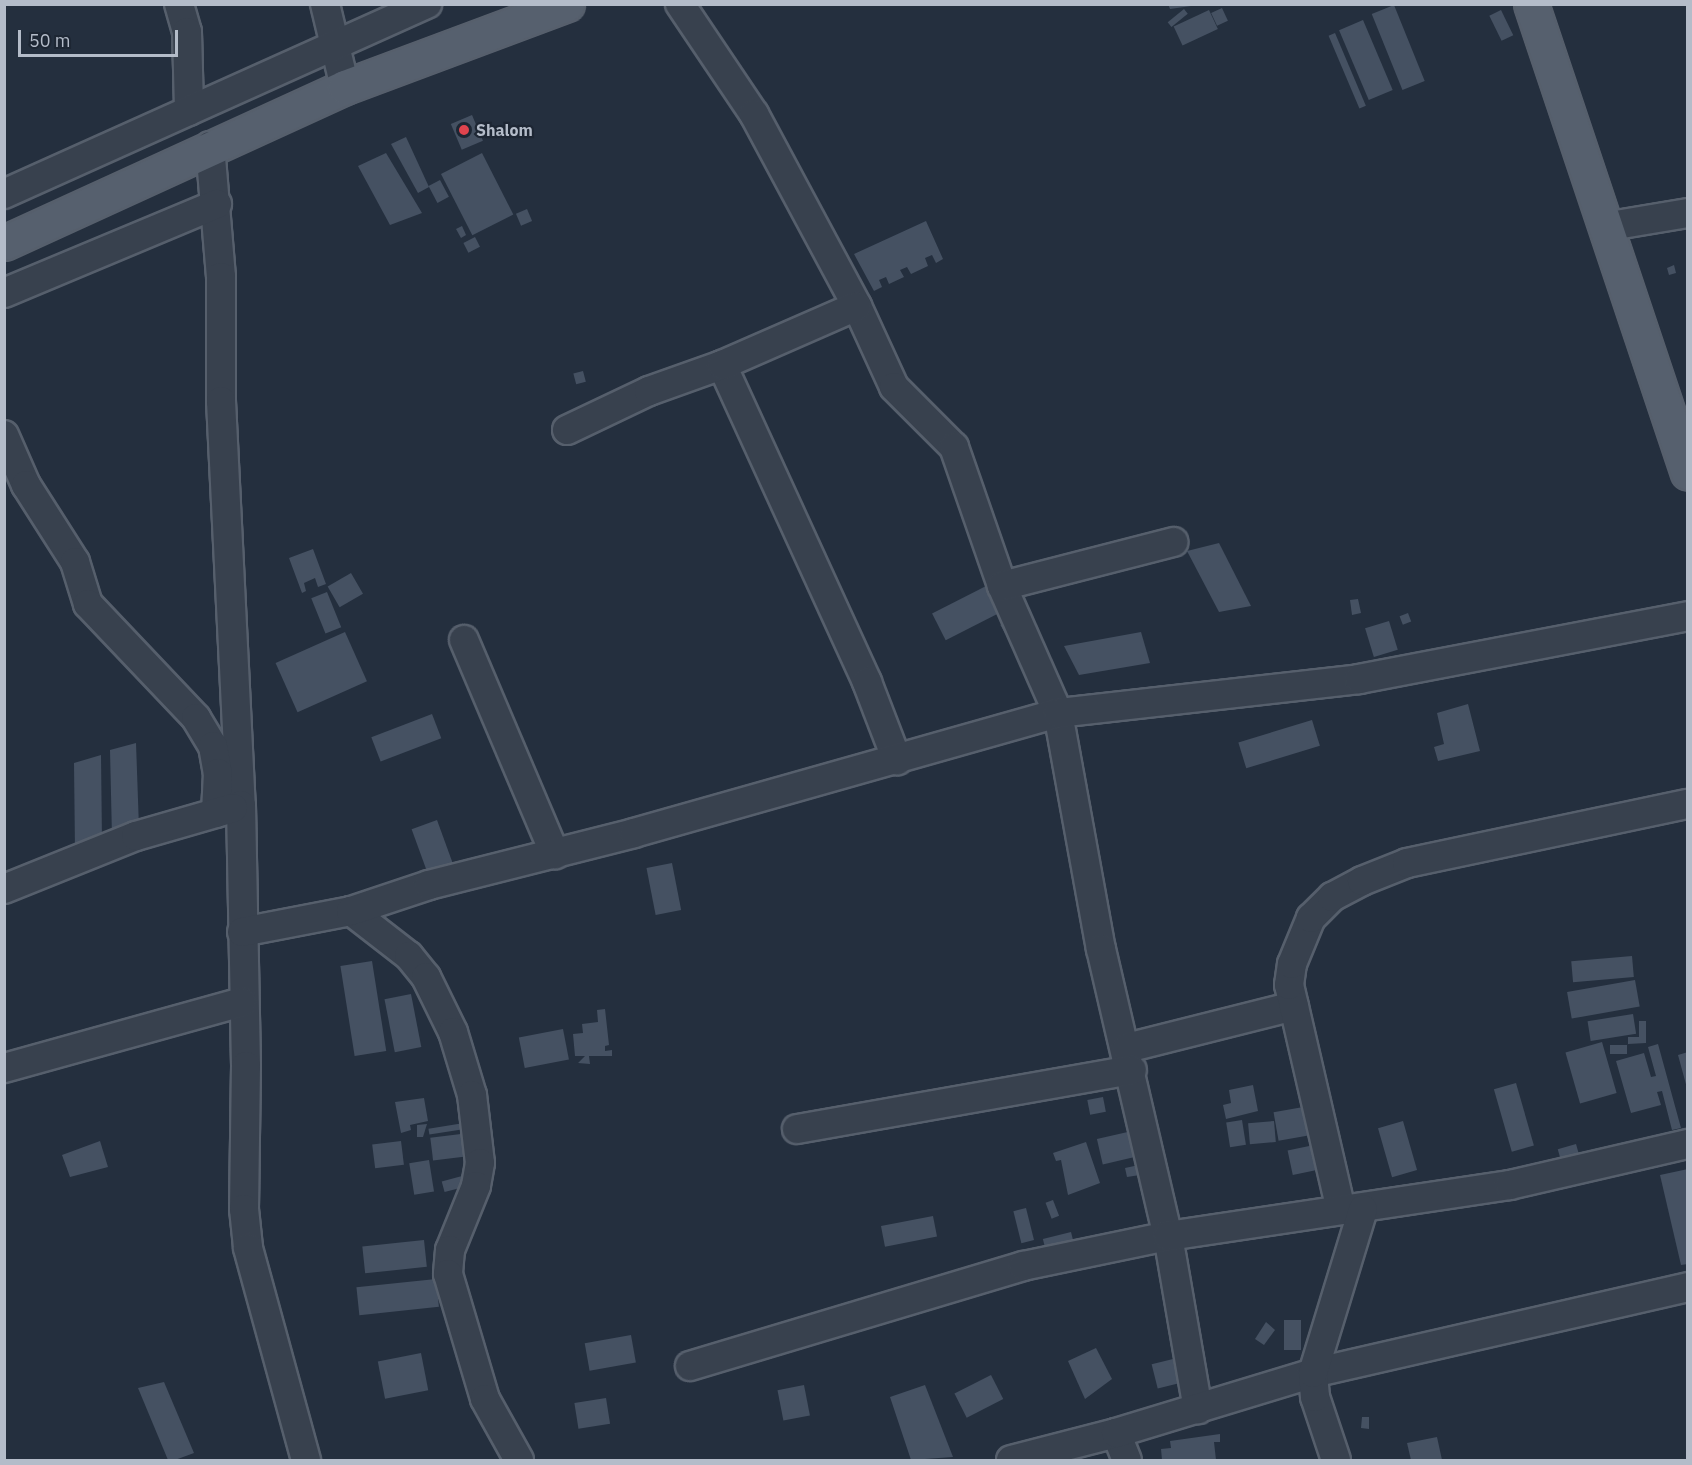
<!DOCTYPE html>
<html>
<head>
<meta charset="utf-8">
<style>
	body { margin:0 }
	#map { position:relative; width:1692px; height:1465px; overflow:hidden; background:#242f3e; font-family:"IBM Plex Sans",sans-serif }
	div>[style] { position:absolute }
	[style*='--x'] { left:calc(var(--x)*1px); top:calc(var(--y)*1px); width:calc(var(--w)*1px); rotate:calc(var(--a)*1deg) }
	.building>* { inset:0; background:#455162; transform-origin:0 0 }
	.roads { filter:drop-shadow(2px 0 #565f6c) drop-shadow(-2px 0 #565f6c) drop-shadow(0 2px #565f6c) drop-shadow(0 -2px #565f6c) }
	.minor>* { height:28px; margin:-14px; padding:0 14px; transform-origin:14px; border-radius:14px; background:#38414e }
	.major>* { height:33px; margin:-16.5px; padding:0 16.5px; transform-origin:16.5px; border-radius:16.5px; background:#56606e }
	.dots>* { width:16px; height:16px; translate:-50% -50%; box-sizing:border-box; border:3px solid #1d2633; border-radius:50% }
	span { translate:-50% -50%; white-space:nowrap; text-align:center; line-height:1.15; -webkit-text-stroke:4.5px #1d2633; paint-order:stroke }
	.poi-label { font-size:16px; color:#b4bcc9; font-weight:700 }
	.left { translate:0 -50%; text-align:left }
	.frame { position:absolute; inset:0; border:6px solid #b4bcc9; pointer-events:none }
	.scale { position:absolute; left:18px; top:30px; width:160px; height:27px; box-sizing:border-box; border:3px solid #b4bcc9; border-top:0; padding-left:8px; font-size:18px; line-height:21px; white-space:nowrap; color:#b4bcc9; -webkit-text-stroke:4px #1d2633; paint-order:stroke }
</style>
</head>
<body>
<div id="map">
	<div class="building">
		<div style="clip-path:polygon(1168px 4px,1190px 4px,1191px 6px,1170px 9px)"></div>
		<div style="left:1394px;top:5px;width:82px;height:24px;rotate:68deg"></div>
		<div style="left:1222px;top:8px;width:14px;height:12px;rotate:65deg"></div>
		<div style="left:1184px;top:9px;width:6px;height:21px;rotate:51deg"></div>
		<div style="left:1209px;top:10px;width:21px;height:39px;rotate:65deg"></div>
		<div style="left:1501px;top:10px;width:28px;height:13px;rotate:64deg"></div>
		<div style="left:1363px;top:20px;width:76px;height:26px;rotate:67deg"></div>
		<div style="left:1335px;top:33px;width:79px;height:7px;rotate:67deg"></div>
		<div style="left:472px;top:115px;width:28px;height:23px;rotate:67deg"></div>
		<div style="clip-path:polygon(406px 137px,429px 187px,418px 193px,391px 144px)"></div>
		<div style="clip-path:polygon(386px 153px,422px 213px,390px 225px,358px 166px)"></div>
		<div style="left:482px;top:153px;width:69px;height:46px;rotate:63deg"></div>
		<div style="left:440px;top:180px;width:19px;height:13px;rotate:62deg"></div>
		<div style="left:527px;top:209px;width:13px;height:12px;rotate:67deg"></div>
		<div style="clip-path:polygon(926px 221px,943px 259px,936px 263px,932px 255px,925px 258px,928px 266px,911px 274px,907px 267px,900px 270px,904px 277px,889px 284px,886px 277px,879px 280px,882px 287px,874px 291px,854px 254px)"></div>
		<div style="clip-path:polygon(462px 226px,466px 235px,461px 238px,456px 229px)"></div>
		<div style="left:475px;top:237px;width:11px;height:13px;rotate:63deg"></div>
		<div style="clip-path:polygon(1674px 265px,1676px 273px,1669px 275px,1667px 268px)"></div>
		<div style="left:583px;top:371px;width:11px;height:10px;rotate:75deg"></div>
		<div style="clip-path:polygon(1219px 543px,1251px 606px,1219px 612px,1187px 551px)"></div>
		<div style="clip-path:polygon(313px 549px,326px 584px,318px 587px,315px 578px,304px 583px,306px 591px,302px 593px,289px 558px)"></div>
		<div style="left:351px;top:573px;width:24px;height:27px;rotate:60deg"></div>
		<div style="left:990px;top:584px;width:30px;height:65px;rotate:63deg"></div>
		<div style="left:327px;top:592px;width:38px;height:17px;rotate:68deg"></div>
		<div style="clip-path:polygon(1358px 599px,1361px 613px,1352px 615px,1350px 600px)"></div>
		<div style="left:1408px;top:613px;width:9px;height:9px;rotate:69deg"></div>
		<div style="left:1009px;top:620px;width:22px;height:10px;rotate:60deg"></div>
		<div style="left:1389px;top:621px;width:30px;height:25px;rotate:73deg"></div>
		<div style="left:345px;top:632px;width:54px;height:76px;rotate:66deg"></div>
		<div style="clip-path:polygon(1141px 632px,1150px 663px,1079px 675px,1064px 646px)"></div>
		<div style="clip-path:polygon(1468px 704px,1480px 751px,1438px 761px,1434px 747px,1444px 744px,1437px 713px)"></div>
		<div style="left:432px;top:714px;width:26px;height:65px;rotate:69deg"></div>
		<div style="left:1312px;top:720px;width:27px;height:77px;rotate:73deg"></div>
		<div style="clip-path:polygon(136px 743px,139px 828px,112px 837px,110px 750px)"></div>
		<div style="clip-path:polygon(101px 755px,102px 842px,75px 851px,74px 763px)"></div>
		<div style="left:437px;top:820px;width:50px;height:27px;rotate:70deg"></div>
		<div style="left:672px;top:863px;width:48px;height:26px;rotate:79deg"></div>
		<div style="left:1632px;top:956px;width:21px;height:61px;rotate:85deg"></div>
		<div style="left:372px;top:961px;width:91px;height:32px;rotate:81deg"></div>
		<div style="left:1635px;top:980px;width:27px;height:69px;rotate:80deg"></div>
		<div style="left:411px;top:994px;width:54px;height:27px;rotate:79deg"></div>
		<div style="clip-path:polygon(605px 1009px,609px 1045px,605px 1046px,605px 1051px,612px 1050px,612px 1056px,589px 1056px,590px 1064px,578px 1063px,585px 1056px,575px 1056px,573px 1034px,583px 1033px,582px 1024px,598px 1022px,597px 1010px)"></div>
		<div style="left:1633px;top:1014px;width:20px;height:46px;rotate:81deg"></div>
		<div style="clip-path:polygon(1639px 1021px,1646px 1021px,1646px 1043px,1628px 1044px,1628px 1037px,1639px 1037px)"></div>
		<div style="left:563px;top:1029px;width:31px;height:45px;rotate:79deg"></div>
		<div style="left:1602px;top:1042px;width:53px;height:38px;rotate:74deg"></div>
		<div style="clip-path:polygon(1658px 1044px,1681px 1128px,1672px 1130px,1662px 1091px,1657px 1092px,1661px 1105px,1631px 1113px,1616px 1061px,1644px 1053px,1651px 1077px,1656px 1076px,1648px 1047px)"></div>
		<div style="left:1627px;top:1045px;width:9px;height:17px;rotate:90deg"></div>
		<div style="clip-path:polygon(1688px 1052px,1688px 1088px,1687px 1088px,1678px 1055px)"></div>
		<div style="left:1516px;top:1083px;width:65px;height:23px;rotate:74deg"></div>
		<div style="clip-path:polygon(1253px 1085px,1258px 1111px,1226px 1119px,1223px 1105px,1231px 1103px,1229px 1090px)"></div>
		<div style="left:1103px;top:1097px;width:15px;height:16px;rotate:79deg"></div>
		<div style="clip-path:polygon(424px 1098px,428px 1121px,410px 1125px,411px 1130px,401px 1133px,395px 1102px)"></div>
		<div style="left:1309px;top:1106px;width:29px;height:36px;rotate:80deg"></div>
		<div style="left:1242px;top:1120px;width:25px;height:16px;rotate:81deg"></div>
		<div style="left:1274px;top:1121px;width:21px;height:26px;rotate:85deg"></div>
		<div style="left:1403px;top:1121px;width:51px;height:26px;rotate:74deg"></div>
		<div style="left:464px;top:1123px;width:6px;height:36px;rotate:81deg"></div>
		<div style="clip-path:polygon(427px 1124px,423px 1137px,417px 1137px,417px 1125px)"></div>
		<div style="left:1132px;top:1131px;width:26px;height:36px;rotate:77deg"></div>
		<div style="left:469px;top:1133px;width:23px;height:39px;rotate:83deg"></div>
		<div style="clip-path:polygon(100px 1141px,108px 1167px,70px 1177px,62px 1155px)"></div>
		<div style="left:401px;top:1141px;width:24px;height:29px;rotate:83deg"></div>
		<div style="clip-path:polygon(1086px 1142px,1100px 1183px,1068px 1195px,1061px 1160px,1056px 1161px,1053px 1153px)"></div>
		<div style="left:1576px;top:1144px;width:15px;height:19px;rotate:74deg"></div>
		<div style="left:1314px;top:1145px;width:25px;height:27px;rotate:78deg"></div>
		<div style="left:429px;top:1160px;width:32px;height:20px;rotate:81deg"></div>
		<div style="clip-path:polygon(1139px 1165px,1140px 1175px,1127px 1177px,1125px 1168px)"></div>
		<div style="clip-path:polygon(1688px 1169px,1688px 1264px,1681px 1265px,1660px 1175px)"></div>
		<div style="left:462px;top:1176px;width:11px;height:21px;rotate:75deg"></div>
		<div style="left:1053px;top:1200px;width:17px;height:8px;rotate:69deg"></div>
		<div style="left:1026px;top:1208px;width:33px;height:13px;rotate:76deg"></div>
		<div style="left:933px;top:1216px;width:21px;height:53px;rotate:79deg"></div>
		<div style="left:1071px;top:1232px;width:16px;height:29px;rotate:76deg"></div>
		<div style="left:424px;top:1240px;width:27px;height:62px;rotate:84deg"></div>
		<div style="left:436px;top:1279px;width:28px;height:80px;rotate:84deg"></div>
		<div style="left:1284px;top:1320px;width:17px;height:30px"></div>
		<div style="clip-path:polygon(1266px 1322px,1275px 1330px,1264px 1345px,1255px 1339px)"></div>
		<div style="left:631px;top:1335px;width:28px;height:47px;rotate:80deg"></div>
		<div style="clip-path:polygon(1096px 1348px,1112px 1379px,1085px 1399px,1068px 1361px)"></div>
		<div style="left:421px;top:1353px;width:38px;height:44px;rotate:79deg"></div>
		<div style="left:1173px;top:1359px;width:25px;height:22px;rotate:76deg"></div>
		<div style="left:991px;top:1375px;width:27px;height:41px;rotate:63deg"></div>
		<div style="clip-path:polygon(164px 1382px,194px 1453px,175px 1460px,168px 1460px,138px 1388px)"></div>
		<div style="left:804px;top:1385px;width:31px;height:27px;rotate:79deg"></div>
		<div style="clip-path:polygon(925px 1385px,953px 1457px,911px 1460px,890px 1397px)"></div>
		<div style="left:606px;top:1398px;width:26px;height:32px;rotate:81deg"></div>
		<div style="clip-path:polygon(1362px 1417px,1369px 1417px,1369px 1429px,1361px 1428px)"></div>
		<div style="clip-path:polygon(1220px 1434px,1220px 1442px,1214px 1442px,1216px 1460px,1162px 1460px,1161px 1449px,1171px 1448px,1170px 1441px)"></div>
		<div style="clip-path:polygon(1437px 1437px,1442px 1460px,1411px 1460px,1407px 1443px)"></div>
	</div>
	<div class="roads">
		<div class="minor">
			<div style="--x:179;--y:4;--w:29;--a:74"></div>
			<div style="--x:187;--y:32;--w:79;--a:88.5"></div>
			<div style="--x:325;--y:4;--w:85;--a:76.5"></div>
			<div style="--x:680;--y:4;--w:133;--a:56.1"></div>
			<div style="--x:754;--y:114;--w:218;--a:61.8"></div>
			<div style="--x:857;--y:306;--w:89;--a:65.4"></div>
			<div style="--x:894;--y:387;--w:85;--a:45"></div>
			<div style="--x:954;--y:447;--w:147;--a:70.9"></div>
			<div style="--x:1002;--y:586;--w:139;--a:66.2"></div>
			<div style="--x:1058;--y:713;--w:240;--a:79.7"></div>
			<div style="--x:1101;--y:949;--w:295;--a:76.9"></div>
			<div style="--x:1168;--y:1236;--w:176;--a:80.2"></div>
			<div style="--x:210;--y:146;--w:131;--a:85.2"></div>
			<div style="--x:221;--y:277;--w:124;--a:90"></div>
			<div style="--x:221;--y:401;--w:404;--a:87.2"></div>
			<div style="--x:241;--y:805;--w:261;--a:88.9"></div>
			<div style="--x:246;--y:1066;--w:143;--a:90.8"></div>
			<div style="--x:244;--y:1209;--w:39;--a:84"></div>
			<div style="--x:248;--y:1248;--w:220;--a:74.7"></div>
			<div style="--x:4;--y:194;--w:464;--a:-24.2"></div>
			<div style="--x:1604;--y:227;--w:85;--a:-9.5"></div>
			<div style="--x:4;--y:293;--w:231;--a:-22.7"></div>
			<div style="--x:722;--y:365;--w:349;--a:65.4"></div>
			<div style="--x:867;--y:682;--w:84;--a:69"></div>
			<div style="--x:567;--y:430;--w:91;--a:-25.4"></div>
			<div style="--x:649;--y:391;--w:77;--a:-19.6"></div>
			<div style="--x:722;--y:365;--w:147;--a:-23.6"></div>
			<div style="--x:4;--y:435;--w:55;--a:66.3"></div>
			<div style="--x:26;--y:485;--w:91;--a:57.5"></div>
			<div style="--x:75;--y:562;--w:44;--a:72.8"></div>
			<div style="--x:88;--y:604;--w:157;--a:46.5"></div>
			<div style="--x:196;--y:718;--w:33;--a:59"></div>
			<div style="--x:213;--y:746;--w:27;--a:80"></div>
			<div style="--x:218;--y:773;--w:40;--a:92.9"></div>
			<div style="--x:1002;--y:586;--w:177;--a:-14.4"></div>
			<div style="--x:464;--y:640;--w:233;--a:67"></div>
			<div style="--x:4;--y:889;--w:142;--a:-21.9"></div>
			<div style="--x:136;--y:836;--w:101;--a:-16.1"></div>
			<div style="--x:351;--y:911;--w:73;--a:37.8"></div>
			<div style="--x:409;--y:956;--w:27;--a:51"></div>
			<div style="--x:426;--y:977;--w:61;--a:63.9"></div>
			<div style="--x:453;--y:1032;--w:66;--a:73.2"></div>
			<div style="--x:472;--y:1095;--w:68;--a:83.3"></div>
			<div style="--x:480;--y:1163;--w:23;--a:100"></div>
			<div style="--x:476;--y:1186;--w:69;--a:112.1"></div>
			<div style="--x:450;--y:1250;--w:24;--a:95"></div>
			<div style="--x:448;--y:1274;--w:130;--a:73.5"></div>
			<div style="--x:485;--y:1399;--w:70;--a:60.9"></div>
			<div style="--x:242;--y:932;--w:111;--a:-10.9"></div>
			<div style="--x:351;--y:911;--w:82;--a:-18.4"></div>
			<div style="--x:429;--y:885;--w:211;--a:-14.2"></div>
			<div style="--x:634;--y:833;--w:441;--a:-15.8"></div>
			<div style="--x:1058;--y:713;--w:303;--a:-6.4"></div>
			<div style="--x:1359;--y:679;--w:335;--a:-10.8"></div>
			<div style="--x:1127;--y:1048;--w:172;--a:-14.1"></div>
			<div style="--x:4;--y:1068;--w:247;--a:-15.5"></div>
			<div style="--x:797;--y:1129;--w:340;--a:-10"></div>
			<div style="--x:1341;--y:1210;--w:231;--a:-103"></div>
			<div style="--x:1289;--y:985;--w:21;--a:-82"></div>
			<div style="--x:1292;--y:964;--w:50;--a:-67.6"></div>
			<div style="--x:1311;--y:918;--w:30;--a:-45"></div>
			<div style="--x:1332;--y:897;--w:34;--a:-28"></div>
			<div style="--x:1362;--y:881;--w:48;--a:-21.8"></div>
			<div style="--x:1407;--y:863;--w:287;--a:-11.9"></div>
			<div style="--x:690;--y:1366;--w:348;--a:-16.7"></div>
			<div style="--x:1023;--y:1266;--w:148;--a:-11.7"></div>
			<div style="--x:1168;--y:1236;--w:346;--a:-8.5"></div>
			<div style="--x:1510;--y:1185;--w:183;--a:-13"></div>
			<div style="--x:1116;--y:1433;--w:29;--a:68"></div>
			<div style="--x:1011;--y:1460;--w:108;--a:-14.4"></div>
			<div style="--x:1116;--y:1433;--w:206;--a:-16.9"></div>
			<div style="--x:1313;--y:1373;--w:385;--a:-12.9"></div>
			<div style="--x:1336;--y:1460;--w:66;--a:-108.4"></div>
			<div style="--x:1315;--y:1397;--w:24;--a:-95"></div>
			<div style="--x:1313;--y:1373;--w:171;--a:-73"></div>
		</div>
		<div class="major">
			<div style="--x:1531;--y:4;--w:494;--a:71.5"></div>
			<div style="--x:4;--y:243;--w:375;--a:-24.6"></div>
			<div style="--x:345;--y:87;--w:237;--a:-20.5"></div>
		</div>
	</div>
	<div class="dots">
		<div style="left:464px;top:130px;background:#e0444e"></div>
	</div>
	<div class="poi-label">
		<span class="left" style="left:476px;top:130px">Shalom</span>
	</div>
	<div class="frame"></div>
	<div class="scale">50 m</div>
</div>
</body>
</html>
